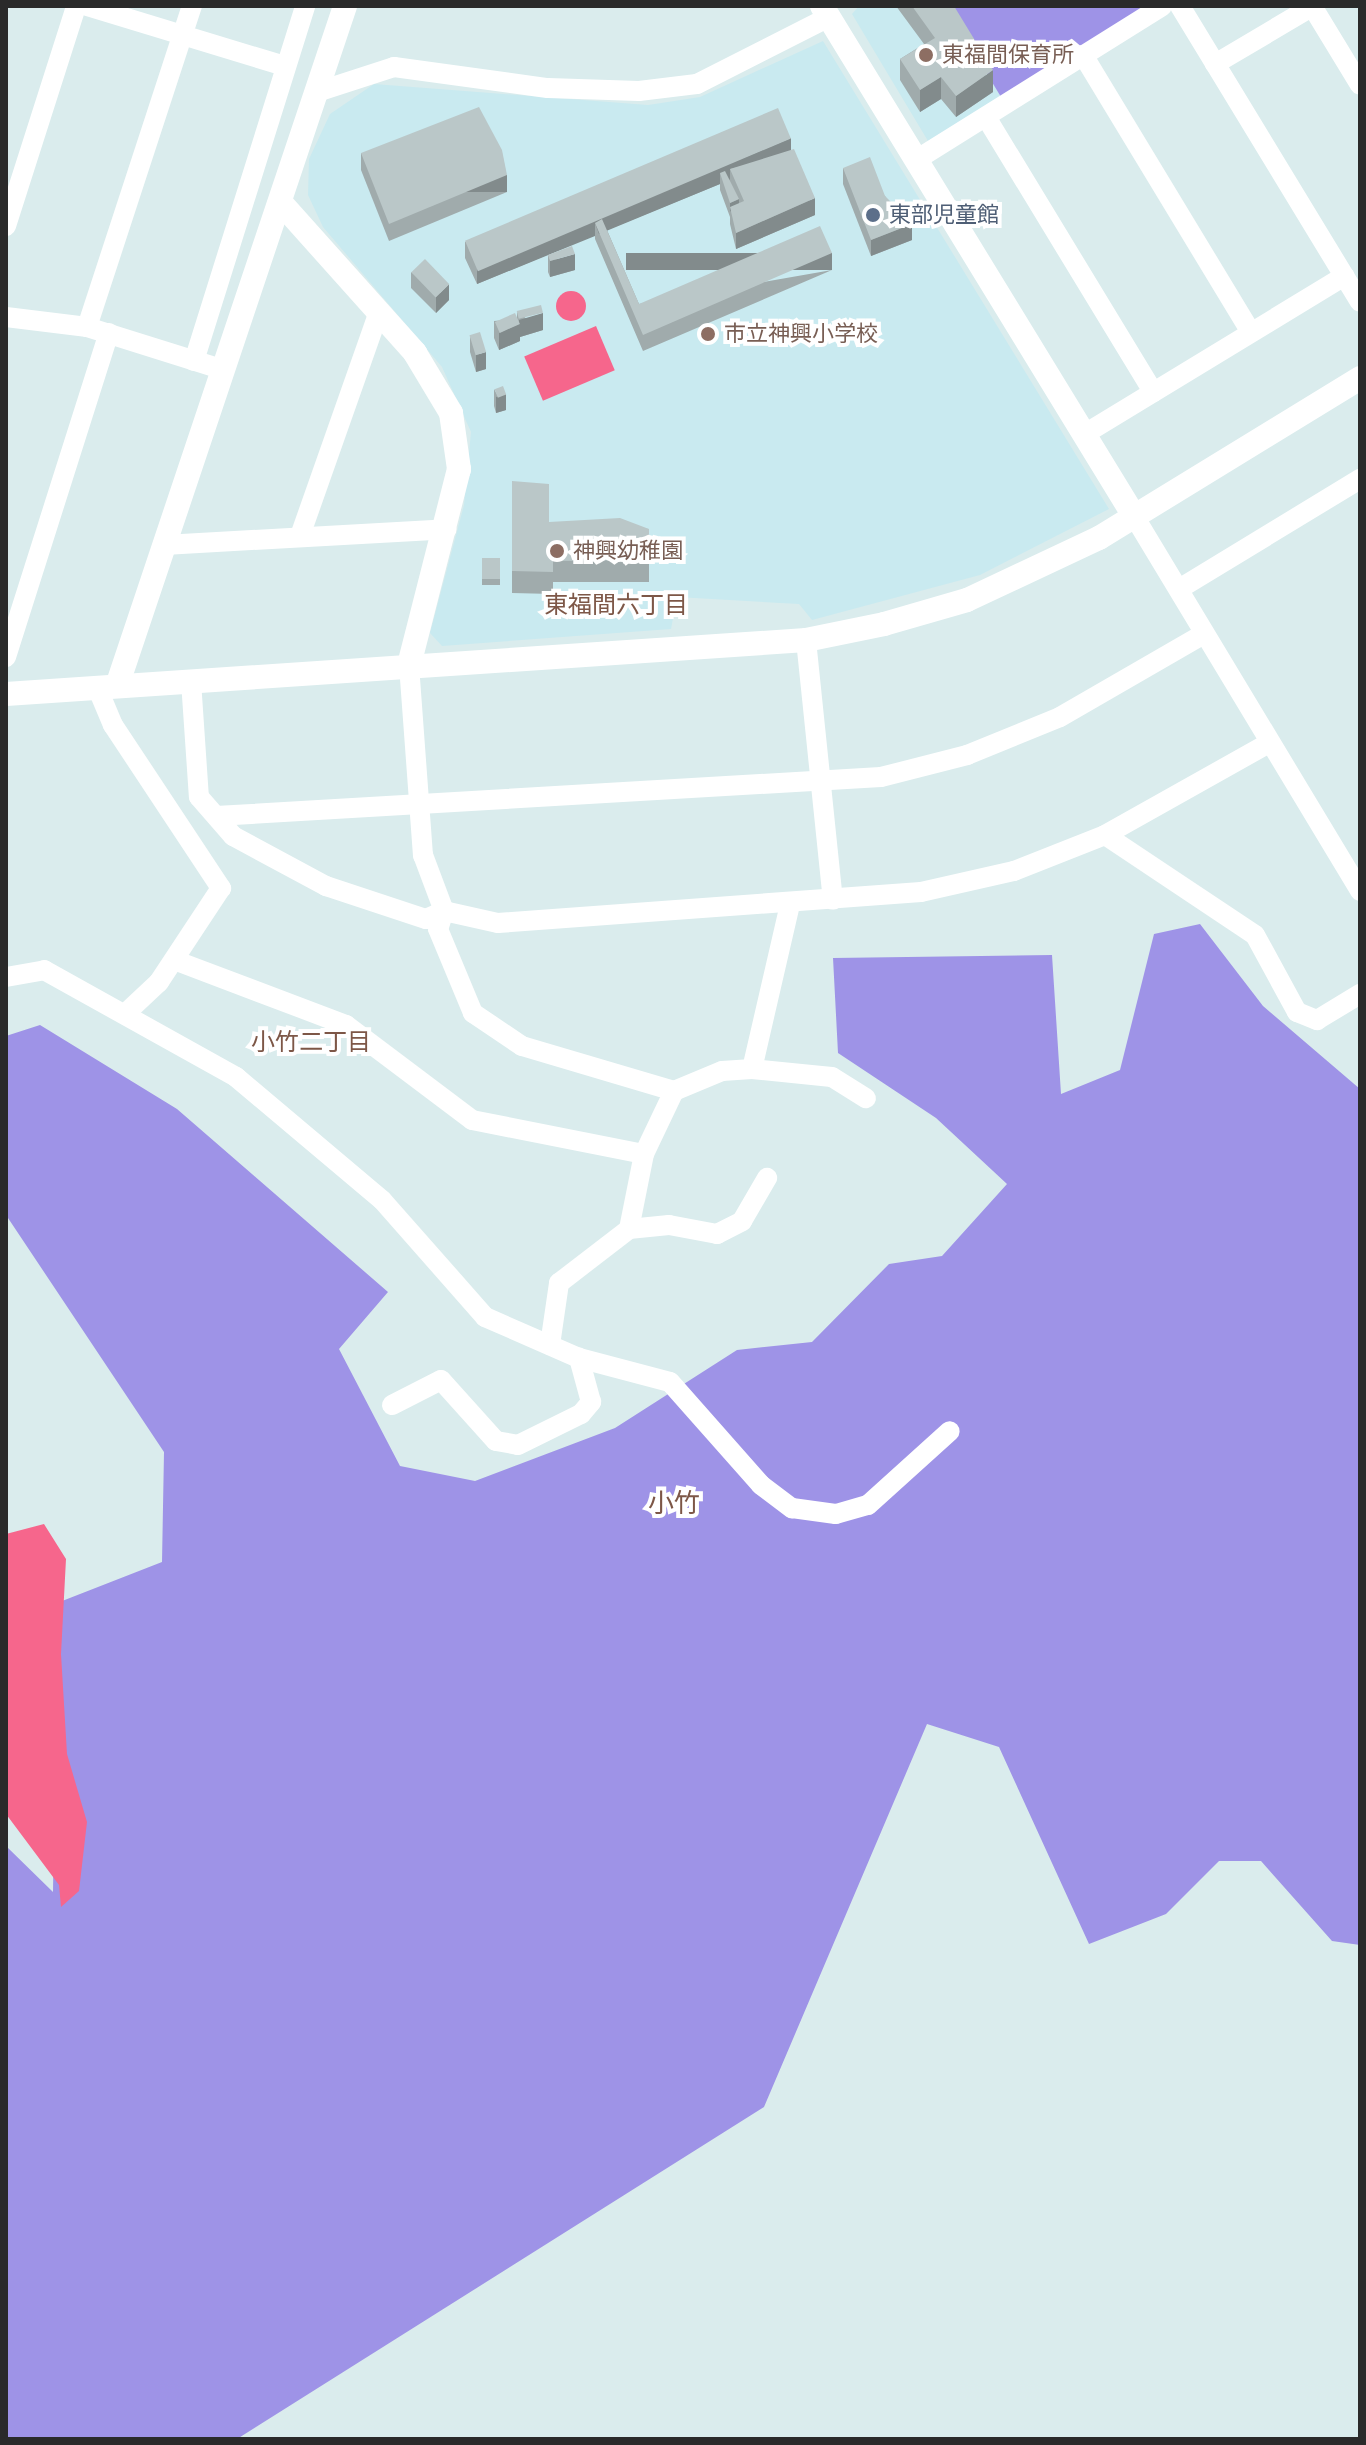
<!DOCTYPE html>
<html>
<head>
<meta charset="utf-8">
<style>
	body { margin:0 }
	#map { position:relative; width:1366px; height:2445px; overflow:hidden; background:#daeced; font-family:Montserrat,"Noto Sans JP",sans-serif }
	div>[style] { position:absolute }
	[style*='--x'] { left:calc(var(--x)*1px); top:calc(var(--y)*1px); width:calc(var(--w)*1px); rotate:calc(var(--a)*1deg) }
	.education>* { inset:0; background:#c9eaf0 }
	.green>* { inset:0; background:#9e93e7 }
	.water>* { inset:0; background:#f6668c; transform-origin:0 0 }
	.round { border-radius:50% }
	.minor>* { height:20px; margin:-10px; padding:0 10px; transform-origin:10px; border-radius:10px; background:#fff }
	.tertiary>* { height:24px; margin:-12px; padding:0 12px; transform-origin:12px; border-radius:12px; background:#fff }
	.wall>* { inset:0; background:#a0abac; transform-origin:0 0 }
	.shaded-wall>* { inset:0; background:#828b8c; transform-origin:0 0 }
	.building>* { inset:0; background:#bac7c8; transform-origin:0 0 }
	.dots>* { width:22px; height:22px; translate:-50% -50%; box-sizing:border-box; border:4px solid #fff; border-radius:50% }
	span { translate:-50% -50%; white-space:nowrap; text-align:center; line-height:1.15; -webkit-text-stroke:8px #fff; paint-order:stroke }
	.education-label { font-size:22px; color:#785e54 }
	.left { translate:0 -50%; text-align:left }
	.service-label { font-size:22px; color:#4e5e75 }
	.neighbourhood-label { font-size:24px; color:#7d5747 }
	.quarter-label { font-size:26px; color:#7d5747 }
	.frame { position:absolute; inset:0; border:8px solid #2a2a2a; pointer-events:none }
</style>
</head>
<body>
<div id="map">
	<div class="education">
		<div style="clip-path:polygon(859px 6px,946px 6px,1001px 97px,928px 141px,852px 14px)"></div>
		<div style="clip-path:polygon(823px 41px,1109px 509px,980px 575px,812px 620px,799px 604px,677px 597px,671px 629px,442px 646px,430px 633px,464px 505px,471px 432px,442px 367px,323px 227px,308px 195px,309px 159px,330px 114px,374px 84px,648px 105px,700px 97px)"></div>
	</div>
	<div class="green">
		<div style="clip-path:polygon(946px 6px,1150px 6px,1001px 97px)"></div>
		<div style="clip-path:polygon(1200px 924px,1263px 1006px,1360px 1089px,1360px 1945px,1332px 1941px,1261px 1861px,1219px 1861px,1166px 1914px,1089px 1944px,999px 1747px,927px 1724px,764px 2107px,237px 2439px,6px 2439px,6px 1846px,53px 1892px,57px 1603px,162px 1562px,164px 1452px,6px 1215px,6px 1036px,40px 1025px,177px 1109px,388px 1292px,339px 1349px,400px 1466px,475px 1481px,615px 1428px,737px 1350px,812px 1342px,889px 1264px,942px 1256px,1007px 1184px,936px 1118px,838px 1053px,833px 958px,1052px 955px,1061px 1094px,1120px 1070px,1154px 934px)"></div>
	</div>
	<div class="water">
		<div class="round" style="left:556px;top:291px;width:30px;height:30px"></div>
		<div style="left:596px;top:326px;width:48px;height:78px;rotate:67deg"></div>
		<div style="clip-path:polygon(44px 1524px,66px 1559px,61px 1654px,67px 1754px,87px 1822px,79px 1891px,61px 1907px,59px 1885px,6px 1814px,6px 1534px)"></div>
	</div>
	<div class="minor">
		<div style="--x:87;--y:6;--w:207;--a:16.9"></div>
		<div style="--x:1180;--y:6;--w:346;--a:58.7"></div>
		<div style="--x:1312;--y:6;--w:92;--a:58.7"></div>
		<div style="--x:1083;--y:55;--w:324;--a:58.8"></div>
		<div style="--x:1215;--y:64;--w:114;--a:-30.6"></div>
		<div style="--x:317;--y:92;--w:81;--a:-18"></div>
		<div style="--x:394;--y:67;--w:155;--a:7.8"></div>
		<div style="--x:548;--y:88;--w:91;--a:1.9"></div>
		<div style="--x:639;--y:91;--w:58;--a:-6.9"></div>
		<div style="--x:697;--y:84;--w:148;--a:-26.9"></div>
		<div style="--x:986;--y:117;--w:322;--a:58.7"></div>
		<div style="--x:916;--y:160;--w:290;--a:-32"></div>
		<div style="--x:6;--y:226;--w:231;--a:-72.3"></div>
		<div style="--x:6;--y:317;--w:82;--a:7"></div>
		<div style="--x:87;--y:327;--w:140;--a:17.4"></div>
		<div style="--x:87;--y:327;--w:338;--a:-71.9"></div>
		<div style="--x:194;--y:361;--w:372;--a:-72.6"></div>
		<div style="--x:1083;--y:435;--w:306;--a:-31.3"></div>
		<div style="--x:1134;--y:516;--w:438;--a:58.9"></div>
		<div style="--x:301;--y:533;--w:235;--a:-70.6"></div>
		<div style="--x:164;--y:545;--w:283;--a:-3.2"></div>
		<div style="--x:1179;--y:589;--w:212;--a:-31.3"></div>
		<div style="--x:806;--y:640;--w:261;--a:84.1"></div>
		<div style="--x:6;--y:657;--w:340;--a:-72.4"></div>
		<div style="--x:409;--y:665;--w:191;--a:85.8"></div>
		<div style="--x:423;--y:855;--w:60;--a:69.4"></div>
		<div style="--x:444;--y:911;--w:19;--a:108"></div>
		<div style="--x:438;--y:929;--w:91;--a:67.4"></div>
		<div style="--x:473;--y:1013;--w:59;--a:34"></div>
		<div style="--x:522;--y:1046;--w:159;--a:16.5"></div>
		<div style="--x:191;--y:681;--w:116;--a:86.1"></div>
		<div style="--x:199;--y:797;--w:52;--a:48.9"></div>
		<div style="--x:233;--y:836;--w:106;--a:28.3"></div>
		<div style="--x:326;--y:886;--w:105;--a:18.3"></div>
		<div style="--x:426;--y:919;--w:20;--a:-24"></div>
		<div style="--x:444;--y:911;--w:55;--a:12.5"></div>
		<div style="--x:498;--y:923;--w:424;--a:-4.2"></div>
		<div style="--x:921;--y:892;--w:95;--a:-12.7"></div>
		<div style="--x:1014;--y:871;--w:98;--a:-21.6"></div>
		<div style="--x:1105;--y:835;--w:188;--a:-29.3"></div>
		<div style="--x:97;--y:687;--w:41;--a:67.2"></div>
		<div style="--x:113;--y:725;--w:196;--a:56.5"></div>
		<div style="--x:221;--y:888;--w:113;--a:123.4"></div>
		<div style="--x:159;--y:982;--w:45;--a:136.8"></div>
		<div style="--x:216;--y:816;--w:666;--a:-3.36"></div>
		<div style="--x:881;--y:777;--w:89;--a:-14.3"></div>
		<div style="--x:967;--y:755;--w:100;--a:-22.2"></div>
		<div style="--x:1060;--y:717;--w:166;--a:-30"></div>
		<div style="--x:1105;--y:835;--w:180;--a:33.7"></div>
		<div style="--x:1255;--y:935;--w:88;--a:61.4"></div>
		<div style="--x:1297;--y:1012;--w:22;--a:22"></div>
		<div style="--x:1317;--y:1020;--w:50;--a:-31.2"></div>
		<div style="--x:174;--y:960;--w:184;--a:20.7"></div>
		<div style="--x:346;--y:1025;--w:158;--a:37"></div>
		<div style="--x:472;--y:1120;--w:175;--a:11.2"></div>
		<div style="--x:6;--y:977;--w:39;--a:-10"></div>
		<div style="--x:44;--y:970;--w:220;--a:29.1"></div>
		<div style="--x:236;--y:1077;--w:191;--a:40.1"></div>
		<div style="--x:382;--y:1200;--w:156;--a:48.6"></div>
		<div style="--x:485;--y:1317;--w:103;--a:23.6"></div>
		<div style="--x:579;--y:1358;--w:94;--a:14.8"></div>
		<div style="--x:670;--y:1382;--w:137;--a:48.5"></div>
		<div style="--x:761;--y:1485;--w:39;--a:37"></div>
		<div style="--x:792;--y:1508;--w:44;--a:7.8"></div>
		<div style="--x:836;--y:1514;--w:33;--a:-16"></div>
		<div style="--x:868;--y:1505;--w:110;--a:-42.1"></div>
		<div style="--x:752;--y:1069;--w:169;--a:-77"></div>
		<div style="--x:629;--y:1229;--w:40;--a:-5.7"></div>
		<div style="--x:669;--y:1225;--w:49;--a:10.6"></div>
		<div style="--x:717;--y:1234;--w:28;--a:-27"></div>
		<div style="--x:742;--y:1221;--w:50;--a:-59.8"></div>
		<div style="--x:550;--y:1345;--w:63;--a:-81.7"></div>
		<div style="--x:559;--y:1283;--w:88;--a:-37.6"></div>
		<div style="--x:629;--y:1229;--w:76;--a:-78.7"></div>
		<div style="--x:644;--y:1154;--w:70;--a:-64.5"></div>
		<div style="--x:674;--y:1091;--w:52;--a:-22.6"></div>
		<div style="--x:722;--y:1071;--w:30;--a:-4"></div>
		<div style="--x:752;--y:1069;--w:80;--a:5.7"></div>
		<div style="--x:832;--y:1077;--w:40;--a:32"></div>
		<div style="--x:392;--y:1405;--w:55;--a:-27"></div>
		<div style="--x:441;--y:1380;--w:82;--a:48"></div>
		<div style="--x:496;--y:1441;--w:22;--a:10"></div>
		<div style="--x:518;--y:1445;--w:70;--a:-26.2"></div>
		<div style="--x:581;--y:1414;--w:16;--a:-50"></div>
		<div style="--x:591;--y:1402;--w:46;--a:-105.3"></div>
	</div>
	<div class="tertiary">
		<div style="--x:822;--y:6;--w:598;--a:58.54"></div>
		<div style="--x:282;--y:204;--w:200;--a:48.2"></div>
		<div style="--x:415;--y:353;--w:70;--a:59"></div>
		<div style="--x:451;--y:413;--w:57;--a:81.9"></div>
		<div style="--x:459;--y:469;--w:202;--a:104.3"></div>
		<div style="--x:117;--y:686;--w:717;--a:-71.46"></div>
		<div style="--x:6;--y:694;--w:802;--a:-3.86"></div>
		<div style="--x:806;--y:640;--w:80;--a:-11.6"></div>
		<div style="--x:884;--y:624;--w:86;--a:-16.1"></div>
		<div style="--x:967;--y:600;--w:146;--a:-25.2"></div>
		<div style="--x:1099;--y:538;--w:306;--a:-31.5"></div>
	</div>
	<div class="wall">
		<div style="clip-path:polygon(896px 6px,954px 6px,993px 92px,956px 117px,941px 99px,920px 112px,900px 80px,900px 59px,924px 44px)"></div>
		<div style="clip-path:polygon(791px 150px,815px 215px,736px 249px,730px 224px,730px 217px,720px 190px,720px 184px,607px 230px,639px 304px,832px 270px,643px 351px,595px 239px,595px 235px,477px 284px,465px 258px,465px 242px)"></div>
		<div style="clip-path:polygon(361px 153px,507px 192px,389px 241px,361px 170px)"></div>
		<div style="clip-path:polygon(843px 168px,885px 196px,912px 240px,871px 256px,843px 184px)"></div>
		<div style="clip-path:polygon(548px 255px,575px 270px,550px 277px,548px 272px)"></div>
		<div style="clip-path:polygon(411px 272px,449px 300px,436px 313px,411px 288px)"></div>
		<div style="clip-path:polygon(517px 312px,543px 330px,520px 337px,520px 341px,499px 350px,494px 338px,494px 321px,517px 319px)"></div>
		<div style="clip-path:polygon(470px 336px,486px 369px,476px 372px,470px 352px)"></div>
		<div style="clip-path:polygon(494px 389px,506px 410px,496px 413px,494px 406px)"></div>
		<div style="clip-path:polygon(512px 481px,549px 522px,649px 529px,649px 582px,553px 582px,553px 594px,512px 593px)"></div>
		<div style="left:482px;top:558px;width:18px;height:27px"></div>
	</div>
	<div class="shaded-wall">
		<div style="clip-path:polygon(993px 70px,993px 92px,956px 117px,956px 96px)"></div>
		<div style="clip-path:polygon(941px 77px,941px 99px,920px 112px,920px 90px)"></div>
		<div style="clip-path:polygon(791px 138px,791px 154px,730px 169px,730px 180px,720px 173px,720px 184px,599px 234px,595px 223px,595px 236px,477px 284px,477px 268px)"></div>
		<div style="left:507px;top:175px;width:17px;height:128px;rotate:90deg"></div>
		<div style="clip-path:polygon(815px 198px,815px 215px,736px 249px,736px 233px)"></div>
		<div style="clip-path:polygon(739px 199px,739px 215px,730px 211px,730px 203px)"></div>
		<div style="clip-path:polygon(912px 224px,912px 240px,871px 256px,871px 240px)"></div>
		<div style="left:832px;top:253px;width:17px;height:206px;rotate:90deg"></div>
		<div style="clip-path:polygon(575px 254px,575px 270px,550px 277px,550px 261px)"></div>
		<div style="clip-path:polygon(449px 284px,449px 300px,436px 313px,436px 297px)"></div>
		<div style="clip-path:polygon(543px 313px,543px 330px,520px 337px,520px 341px,499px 350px,499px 333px,519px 324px,519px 320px)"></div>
		<div style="clip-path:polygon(486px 352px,486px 369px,476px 372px,476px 355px)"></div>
		<div style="clip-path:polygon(506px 394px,506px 410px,496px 413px,496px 397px)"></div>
	</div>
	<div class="building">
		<div style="clip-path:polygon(912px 6px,954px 6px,993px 70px,956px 96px,941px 77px,920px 90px,900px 59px,935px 38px)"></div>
		<div style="clip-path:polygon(479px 107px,502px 150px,507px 175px,389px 224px,361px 153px)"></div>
		<div style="left:778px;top:108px;width:33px;height:340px;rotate:67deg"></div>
		<div style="clip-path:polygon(794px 149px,815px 198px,736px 233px,730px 207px,744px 201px,730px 169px)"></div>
		<div style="clip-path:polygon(870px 157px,885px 196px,893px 204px,903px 201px,912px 224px,871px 240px,843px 168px)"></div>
		<div style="clip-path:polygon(725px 171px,739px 199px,730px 203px,720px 173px)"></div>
		<div style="clip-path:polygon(602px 219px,639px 304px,820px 226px,832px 253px,643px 335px,595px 223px)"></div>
		<div style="clip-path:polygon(572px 246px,575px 254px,550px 261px,548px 255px)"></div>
		<div style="left:425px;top:259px;width:35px;height:19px;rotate:46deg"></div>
		<div style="left:541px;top:305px;width:8px;height:25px;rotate:76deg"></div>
		<div style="left:515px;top:313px;width:12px;height:22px;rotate:66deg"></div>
		<div style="left:480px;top:332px;width:21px;height:11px;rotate:73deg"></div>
		<div style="left:503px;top:386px;width:9px;height:9px;rotate:69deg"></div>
		<div style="clip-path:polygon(512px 481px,549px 484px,549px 522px,620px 518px,649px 529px,649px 560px,553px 561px,553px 572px,512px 571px)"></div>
		<div style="left:482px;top:558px;width:18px;height:21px"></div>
	</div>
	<div class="dots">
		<div style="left:926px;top:55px;background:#8d6e63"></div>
		<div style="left:873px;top:215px;background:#5c6f8a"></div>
		<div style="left:708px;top:334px;background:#8d6e63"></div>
		<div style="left:557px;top:551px;background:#8d6e63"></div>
	</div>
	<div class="education-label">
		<span class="left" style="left:942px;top:55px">東福間保育所</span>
		<span class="left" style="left:724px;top:334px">市立神興小学校</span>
		<span class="left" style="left:573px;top:551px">神興幼稚園</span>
	</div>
	<div class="service-label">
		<span class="left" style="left:889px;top:215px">東部児童館</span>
	</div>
	<div class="neighbourhood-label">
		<span style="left:616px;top:605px">東福間六丁目</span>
		<span style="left:311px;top:1042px">小竹二丁目</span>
	</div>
	<div class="quarter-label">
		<span style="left:674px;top:1504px">小竹</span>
	</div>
	<div class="frame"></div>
</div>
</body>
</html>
